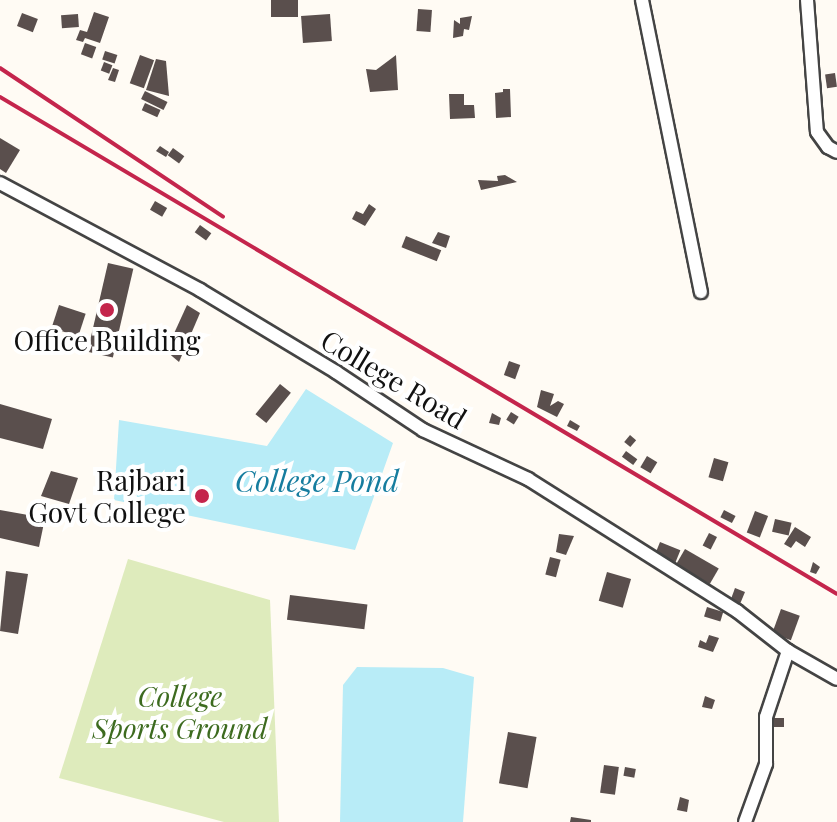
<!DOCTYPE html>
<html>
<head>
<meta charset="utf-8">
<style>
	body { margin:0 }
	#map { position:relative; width:837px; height:822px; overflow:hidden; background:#fffbf4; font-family:"Playfair Display",serif }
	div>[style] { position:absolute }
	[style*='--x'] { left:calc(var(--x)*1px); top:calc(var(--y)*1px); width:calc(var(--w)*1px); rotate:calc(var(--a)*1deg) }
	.green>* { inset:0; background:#deebbc }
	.water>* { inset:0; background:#b8ecf7 }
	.building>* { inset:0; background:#5a4f4d; transform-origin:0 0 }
	.roads { filter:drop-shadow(2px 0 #444) drop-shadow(-2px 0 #444) drop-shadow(0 2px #444) drop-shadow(0 -2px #444) }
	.minor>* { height:12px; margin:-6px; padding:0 6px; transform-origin:6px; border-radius:6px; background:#fff }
	.rail>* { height:4px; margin:-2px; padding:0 2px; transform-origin:2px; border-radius:2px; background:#c4254c }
	.dots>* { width:22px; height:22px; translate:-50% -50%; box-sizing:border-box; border:4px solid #fff; border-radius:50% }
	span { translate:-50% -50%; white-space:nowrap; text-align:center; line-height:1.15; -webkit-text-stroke:8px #fff; paint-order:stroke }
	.poi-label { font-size:28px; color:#111 }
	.right { translate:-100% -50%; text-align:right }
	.street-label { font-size:28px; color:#111 }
	.park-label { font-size:28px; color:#3d6b1f; font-style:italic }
	.water-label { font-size:30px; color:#167d9f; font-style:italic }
</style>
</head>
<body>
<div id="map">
	<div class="green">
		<div style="clip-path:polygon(128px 559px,270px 600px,279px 822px,224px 822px,59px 778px)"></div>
	</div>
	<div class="water">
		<div style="clip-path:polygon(306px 389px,393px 443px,355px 550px,114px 500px,119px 420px,267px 446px)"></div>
		<div style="clip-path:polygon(357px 667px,443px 668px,474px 677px,463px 822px,340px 822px,343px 685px)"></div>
	</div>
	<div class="building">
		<div style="left:271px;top:0;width:27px;height:17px"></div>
		<div style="left:418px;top:9px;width:14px;height:22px;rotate:4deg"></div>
		<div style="clip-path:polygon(94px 12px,109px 17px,100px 43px,85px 38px,83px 42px,76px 40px,80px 30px,87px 32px)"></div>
		<div style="left:22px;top:13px;width:17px;height:14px;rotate:21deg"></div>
		<div style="left:78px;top:14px;width:13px;height:17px;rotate:86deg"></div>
		<div style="left:330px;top:14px;width:27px;height:29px;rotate:86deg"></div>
		<div style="clip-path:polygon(472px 16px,469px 30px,464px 29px,463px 36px,453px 38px,454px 20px,460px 24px,460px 18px)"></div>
		<div style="left:85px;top:43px;width:12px;height:12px;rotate:20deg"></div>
		<div style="left:105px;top:51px;width:13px;height:9px;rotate:18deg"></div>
		<div style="left:140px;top:55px;width:15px;height:30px;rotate:20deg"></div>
		<div style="clip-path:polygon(396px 55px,398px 90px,370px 92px,366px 69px,376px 70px)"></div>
		<div style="clip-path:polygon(156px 59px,166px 61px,169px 96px,146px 90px)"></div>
		<div style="left:104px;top:62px;width:9px;height:9px;rotate:21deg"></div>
		<div style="clip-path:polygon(113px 68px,119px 70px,115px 82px,108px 80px)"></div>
		<div style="left:835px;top:73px;width:14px;height:10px;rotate:82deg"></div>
		<div style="clip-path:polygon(503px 89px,510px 89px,511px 117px,496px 118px,495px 93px,503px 92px)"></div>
		<div style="left:145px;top:91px;width:25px;height:9px;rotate:26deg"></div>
		<div style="clip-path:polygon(449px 94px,464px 94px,464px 105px,474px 105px,475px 118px,450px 119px)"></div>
		<div style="left:145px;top:103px;width:17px;height:8px;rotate:24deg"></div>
		<div style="clip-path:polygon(0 138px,20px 150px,6px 173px,0 169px)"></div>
		<div style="clip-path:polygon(160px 146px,169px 152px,166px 157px,156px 151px)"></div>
		<div style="left:173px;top:148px;width:14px;height:9px;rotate:36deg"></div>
		<div style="clip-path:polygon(505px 175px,517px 182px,481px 190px,478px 180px,498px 181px,497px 176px)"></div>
		<div style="left:155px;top:201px;width:14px;height:10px;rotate:30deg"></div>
		<div style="clip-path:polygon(369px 204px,376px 209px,365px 226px,352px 219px,356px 211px,363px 214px)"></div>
		<div style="left:200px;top:225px;width:14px;height:9px;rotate:36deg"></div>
		<div style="clip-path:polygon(438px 232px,450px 236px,446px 248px,432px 243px)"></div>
		<div style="left:406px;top:236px;width:38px;height:12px;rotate:22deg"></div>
		<div style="left:108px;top:263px;width:26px;height:91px;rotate:13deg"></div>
		<div style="left:59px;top:305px;width:28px;height:24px;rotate:18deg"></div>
		<div style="clip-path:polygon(187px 305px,200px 313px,179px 362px,166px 351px)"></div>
		<div style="left:509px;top:361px;width:12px;height:15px;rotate:20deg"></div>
		<div style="left:280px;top:384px;width:14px;height:39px;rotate:39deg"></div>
		<div style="clip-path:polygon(541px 390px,554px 394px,550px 406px,558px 401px,564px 404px,557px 417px,537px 407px)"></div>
		<div style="clip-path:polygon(0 404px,52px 419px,43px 449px,0 438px)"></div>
		<div style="left:511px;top:412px;width:9px;height:9px;rotate:32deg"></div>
		<div style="clip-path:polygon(492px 413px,501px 418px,499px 425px,489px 423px)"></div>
		<div style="clip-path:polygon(570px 420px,580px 426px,577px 431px,567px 426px)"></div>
		<div style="left:630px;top:435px;width:8px;height:9px;rotate:40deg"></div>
		<div style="left:626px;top:451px;width:14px;height:7px;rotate:36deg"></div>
		<div style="left:647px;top:456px;width:12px;height:13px;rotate:31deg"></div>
		<div style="left:714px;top:458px;width:15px;height:20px;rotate:16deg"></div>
		<div style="clip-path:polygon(51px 471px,78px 478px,69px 504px,41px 496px)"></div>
		<div style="clip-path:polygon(0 510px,45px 518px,39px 547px,0 538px)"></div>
		<div style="left:724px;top:510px;width:13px;height:8px;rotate:27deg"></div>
		<div style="left:755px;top:511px;width:14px;height:23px;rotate:21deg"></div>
		<div style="left:775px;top:519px;width:17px;height:13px;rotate:13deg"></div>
		<div style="clip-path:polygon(795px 527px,811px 537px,805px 547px,796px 541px,791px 548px,784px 544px)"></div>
		<div style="left:709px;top:533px;width:9px;height:14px;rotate:27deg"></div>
		<div style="clip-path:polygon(559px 534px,574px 536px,566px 555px,556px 552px)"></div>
		<div style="left:660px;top:542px;width:22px;height:13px;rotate:22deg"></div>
		<div style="left:685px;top:549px;width:39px;height:18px;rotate:30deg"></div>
		<div style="left:550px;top:557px;width:11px;height:18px;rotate:15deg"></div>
		<div style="clip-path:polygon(813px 562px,820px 567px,816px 574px,810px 572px)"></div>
		<div style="clip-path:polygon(6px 571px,28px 574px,18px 634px,0 631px)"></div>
		<div style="left:607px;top:572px;width:25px;height:30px;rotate:16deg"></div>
		<div style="clip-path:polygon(735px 588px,745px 592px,740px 604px,731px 599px)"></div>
		<div style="left:290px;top:595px;width:78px;height:25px;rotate:7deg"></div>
		<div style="left:707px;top:607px;width:17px;height:10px;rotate:17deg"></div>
		<div style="left:781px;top:609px;width:20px;height:26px;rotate:20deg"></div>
		<div style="clip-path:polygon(709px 635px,719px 638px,713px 652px,698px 647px,700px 640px,706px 643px)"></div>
		<div style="clip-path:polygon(705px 696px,715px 700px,712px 709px,702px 707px)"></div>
		<div style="left:772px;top:718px;width:12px;height:9px"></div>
		<div style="left:508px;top:732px;width:29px;height:52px;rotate:10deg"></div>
		<div style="left:604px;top:765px;width:15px;height:28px;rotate:8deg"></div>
		<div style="left:625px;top:767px;width:11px;height:9px;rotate:10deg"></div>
		<div style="clip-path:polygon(680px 797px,689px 800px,687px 812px,677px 810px)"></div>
		<div style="clip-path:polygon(571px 817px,591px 820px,591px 822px,570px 822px)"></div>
	</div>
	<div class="roads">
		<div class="minor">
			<div style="--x:642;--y:0;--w:298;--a:78.6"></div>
			<div style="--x:807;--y:0;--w:132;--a:85.7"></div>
			<div style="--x:817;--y:132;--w:19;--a:54"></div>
			<div style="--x:828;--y:147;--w:10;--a:29"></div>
			<div style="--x:0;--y:183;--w:227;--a:28.1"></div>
			<div style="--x:200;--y:290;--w:159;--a:31.1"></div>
			<div style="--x:336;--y:372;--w:105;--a:33.7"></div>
			<div style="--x:423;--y:430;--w:116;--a:25"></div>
			<div style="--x:528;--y:479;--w:247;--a:32.3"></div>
			<div style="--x:737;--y:611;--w:65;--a:38.1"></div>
			<div style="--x:788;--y:651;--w:56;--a:29.7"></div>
			<div style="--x:745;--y:822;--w:62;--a:-70.1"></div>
			<div style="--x:766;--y:764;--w:47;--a:-90"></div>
			<div style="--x:766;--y:717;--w:70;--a:-71.6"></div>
		</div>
	</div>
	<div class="rail">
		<div style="--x:0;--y:68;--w:268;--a:33.7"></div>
		<div style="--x:0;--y:97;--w:973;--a:30.7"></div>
	</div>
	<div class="dots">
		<div style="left:107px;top:310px;background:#c4254c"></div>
		<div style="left:202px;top:496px;background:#c4254c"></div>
	</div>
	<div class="poi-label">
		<span style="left:107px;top:340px">Office Building</span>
		<span class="right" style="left:186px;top:496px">Rajbari<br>Govt College</span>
	</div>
	<div class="street-label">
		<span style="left:394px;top:379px;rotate:31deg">College Road</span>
	</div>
	<div class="park-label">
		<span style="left:180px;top:712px">College<br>Sports Ground</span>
	</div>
	<div class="water-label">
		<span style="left:317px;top:480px">College Pond</span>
	</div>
</div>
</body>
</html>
